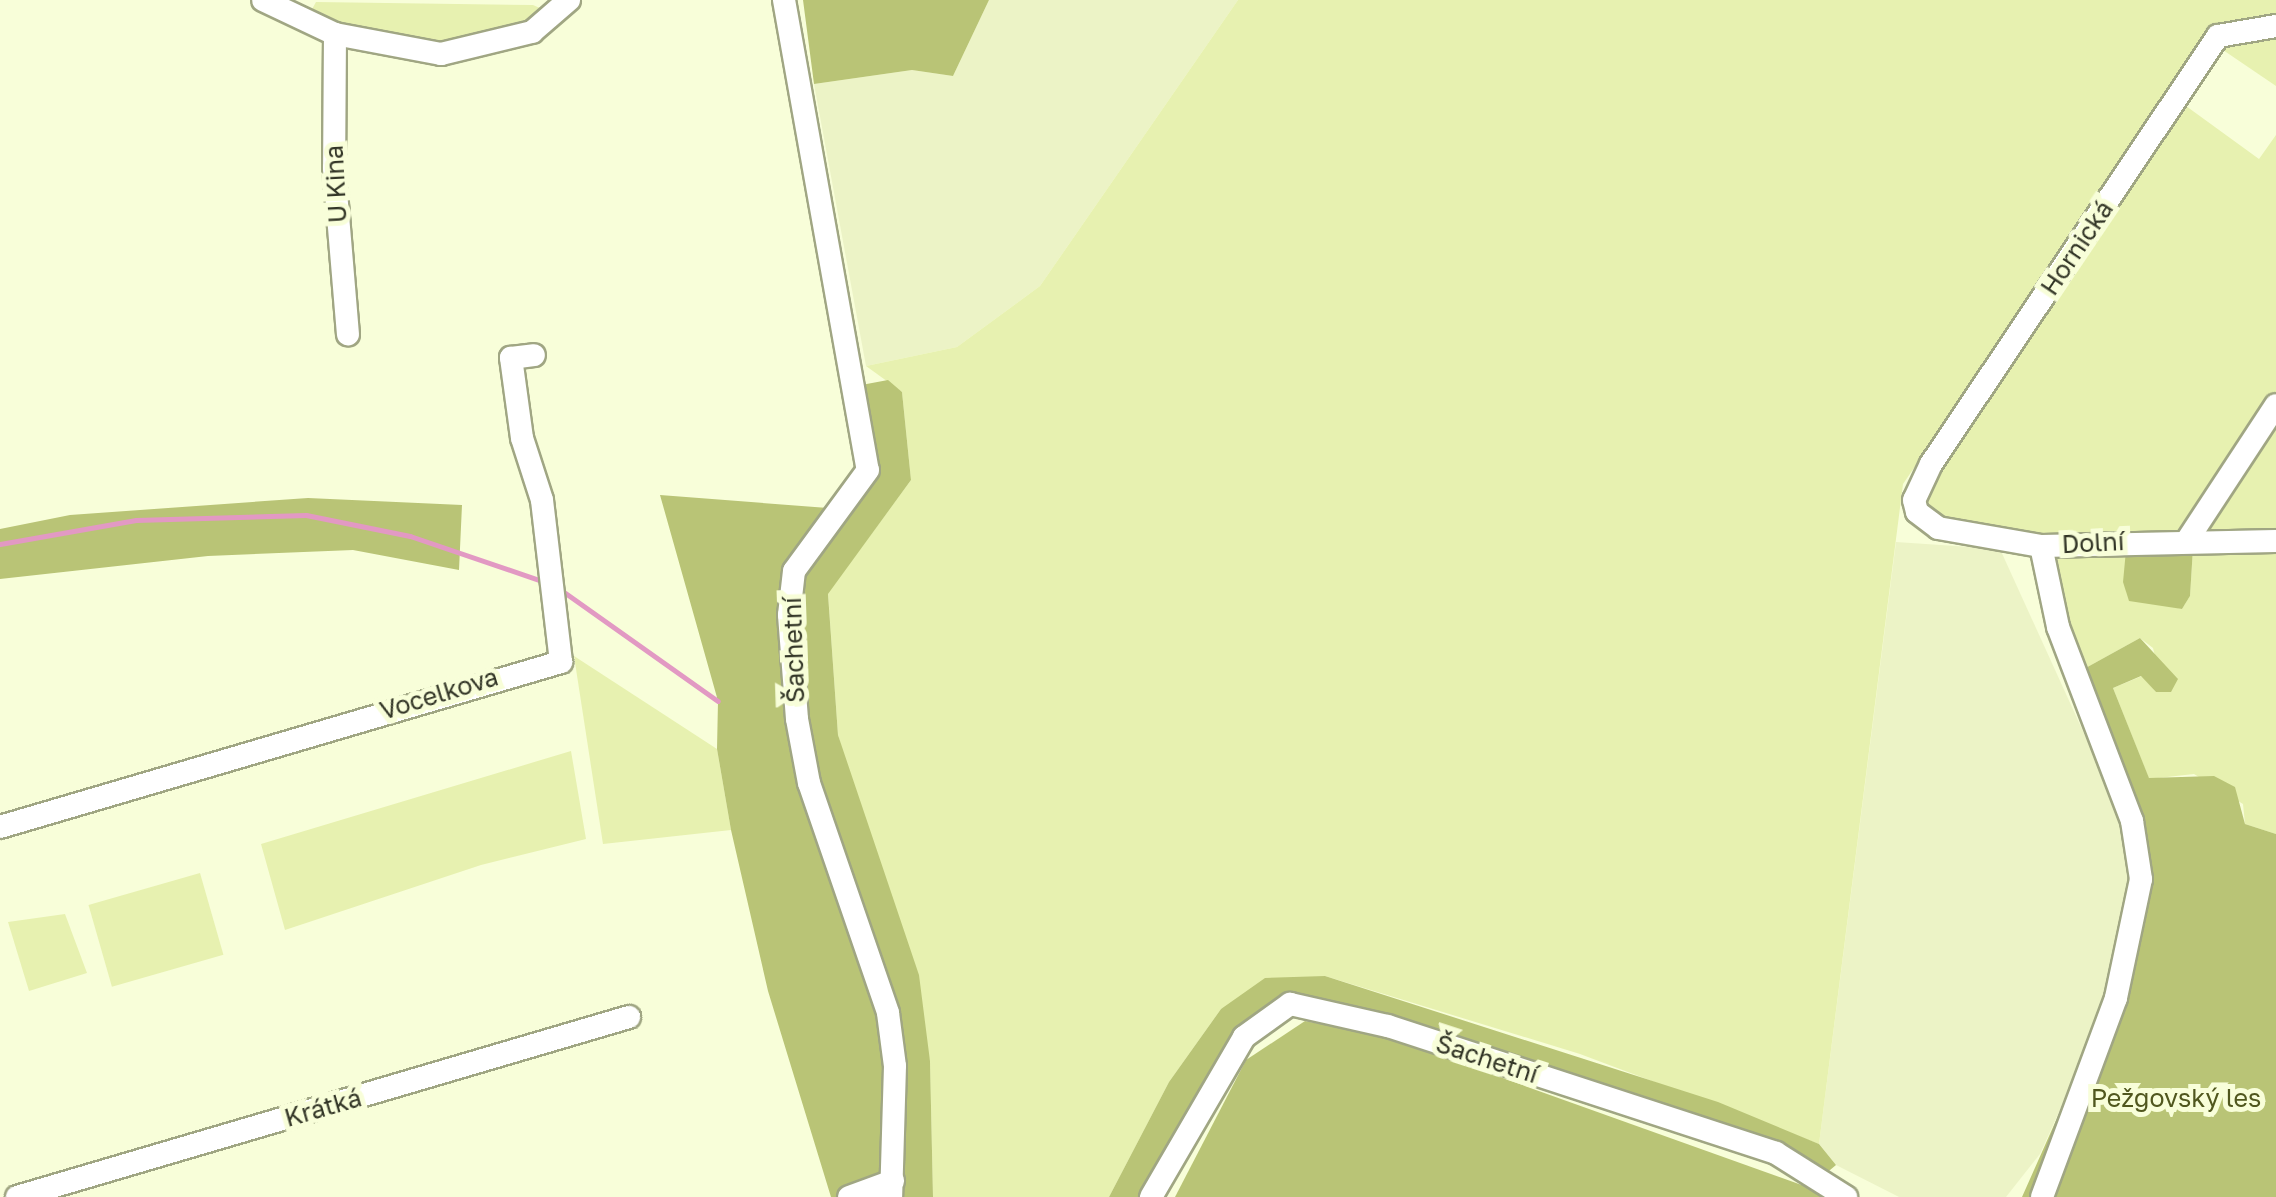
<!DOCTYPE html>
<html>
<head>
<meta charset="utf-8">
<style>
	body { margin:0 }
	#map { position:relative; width:2276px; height:1197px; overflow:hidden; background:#f8fed9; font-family:"Golos Text",sans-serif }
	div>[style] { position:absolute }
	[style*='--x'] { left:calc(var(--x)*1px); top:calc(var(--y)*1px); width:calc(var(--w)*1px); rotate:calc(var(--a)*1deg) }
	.built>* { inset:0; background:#ecf3c6 }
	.green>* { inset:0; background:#e7f1b0; transform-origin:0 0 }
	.forest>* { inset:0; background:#b9c476 }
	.stream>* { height:5px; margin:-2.5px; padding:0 2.5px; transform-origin:2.5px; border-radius:2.5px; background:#e299c3 }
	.roads { filter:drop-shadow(2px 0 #a0a683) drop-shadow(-2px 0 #a0a683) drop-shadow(0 2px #a0a683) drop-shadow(0 -2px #a0a683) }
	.street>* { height:22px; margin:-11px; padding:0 11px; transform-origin:11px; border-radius:11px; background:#fff }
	span { translate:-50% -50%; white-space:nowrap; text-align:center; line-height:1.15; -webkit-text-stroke:10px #f8fed9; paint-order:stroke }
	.street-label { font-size:25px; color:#323526 }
	.park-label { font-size:25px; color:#50571e }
</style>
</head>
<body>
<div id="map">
	<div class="built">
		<div style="clip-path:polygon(989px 0,1238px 0,1040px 286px,957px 347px,866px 366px,814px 84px,912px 70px,953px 76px)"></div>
		<div style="clip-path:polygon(1896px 542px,2000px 549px,2127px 828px,2136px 883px,2109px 1001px,2040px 1154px,2006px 1197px,1899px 1197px,1836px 1165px,1819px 1144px)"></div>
	</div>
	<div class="green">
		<div style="clip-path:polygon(1238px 0,2276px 0,2276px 18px,2213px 29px,1903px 484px,1819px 1144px,1580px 1054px,1325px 976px,1221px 1009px,1169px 1082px,1109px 1197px,933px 1197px,930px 1061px,838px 735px,828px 593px,911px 480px,902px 392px,866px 366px,957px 347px,1040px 286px)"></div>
		<div style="clip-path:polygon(316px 2px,533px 5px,542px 9px,516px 30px,436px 43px,363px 34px,310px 13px)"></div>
		<div style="clip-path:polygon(2276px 32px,2276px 86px,2223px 50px,2231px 39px)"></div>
		<div style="clip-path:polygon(2186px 106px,2259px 159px,2276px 135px,2276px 541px,2041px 546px,1938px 528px,1919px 497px)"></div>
		<div style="clip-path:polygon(2193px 548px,2276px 550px,2276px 834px,2245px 824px,2243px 804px,2194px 774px,2149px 779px,2113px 688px,2142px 676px,2156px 692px,2170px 692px,2177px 678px,2156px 660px,2153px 648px,2140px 638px,2082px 670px,2068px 638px,2054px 557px,2126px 550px,2148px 601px,2182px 609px,2190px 596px)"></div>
		<div style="clip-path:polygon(574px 656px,717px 749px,731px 830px,603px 844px)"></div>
		<div style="clip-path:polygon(571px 751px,586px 839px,481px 865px,285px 930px,261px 844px)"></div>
		<div style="left:200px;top:873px;width:85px;height:116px;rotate:74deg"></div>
		<div style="clip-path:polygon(65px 914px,87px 973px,29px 991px,8px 922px)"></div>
	</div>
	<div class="forest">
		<div style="clip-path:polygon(803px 0,989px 0,953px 76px,912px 70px,814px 84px)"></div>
		<div style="clip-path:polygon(888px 380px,902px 392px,911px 480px,828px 594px,838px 735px,919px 975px,930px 1061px,933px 1197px,831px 1197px,768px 991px,731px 830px,717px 749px,718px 701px,660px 495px,841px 509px,868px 470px,856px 386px)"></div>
		<div style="clip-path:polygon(308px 498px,462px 505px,459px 570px,353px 550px,208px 556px,0 579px,0 529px,70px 515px)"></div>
		<div style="clip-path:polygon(2193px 548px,2190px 596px,2182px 609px,2129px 601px,2123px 582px,2126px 550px)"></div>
		<div style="clip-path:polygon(2140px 638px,2178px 679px,2171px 692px,2156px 692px,2141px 676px,2113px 688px,2149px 778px,2214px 776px,2235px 787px,2245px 824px,2276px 834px,2276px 1197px,2022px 1197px,2109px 1001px,2144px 851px,2082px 670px)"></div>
		<div style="clip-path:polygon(1325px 976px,1718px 1102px,1819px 1144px,1836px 1165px,1817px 1181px,1776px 1153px,1290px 1004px,1244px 1037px,1151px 1197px,1109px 1197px,1169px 1082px,1221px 1009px,1265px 978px)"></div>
		<div style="clip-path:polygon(1305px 1021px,1391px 1038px,1835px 1197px,1175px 1197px,1246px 1060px)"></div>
	</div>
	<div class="stream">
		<div style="--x:0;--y:544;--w:138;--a:-10"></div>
		<div style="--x:136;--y:520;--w:170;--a:-1.7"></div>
		<div style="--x:306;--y:515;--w:106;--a:11.4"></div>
		<div style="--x:410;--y:536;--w:139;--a:18.8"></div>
		<div style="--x:561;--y:590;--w:192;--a:35.3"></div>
	</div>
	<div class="roads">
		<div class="street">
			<div style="--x:263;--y:0;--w:80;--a:25.3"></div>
			<div style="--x:335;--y:34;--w:108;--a:10.7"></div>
			<div style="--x:441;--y:54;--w:94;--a:-13.6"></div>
			<div style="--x:532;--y:32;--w:49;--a:-40.9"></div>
			<div style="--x:784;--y:0;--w:477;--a:79.9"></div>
			<div style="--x:868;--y:470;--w:125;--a:126.2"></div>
			<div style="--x:794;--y:571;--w:44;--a:96.5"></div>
			<div style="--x:789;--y:615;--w:104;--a:85.6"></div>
			<div style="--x:797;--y:719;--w:65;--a:79.4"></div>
			<div style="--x:809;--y:783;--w:243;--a:71"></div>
			<div style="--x:888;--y:1013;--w:53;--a:82.5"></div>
			<div style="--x:895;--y:1066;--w:131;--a:91.7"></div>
			<div style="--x:2276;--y:26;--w:59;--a:170.2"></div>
			<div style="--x:2218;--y:36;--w:515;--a:123.84"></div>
			<div style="--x:1931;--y:464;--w:40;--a:115"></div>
			<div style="--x:1914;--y:500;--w:12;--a:76"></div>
			<div style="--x:1917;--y:512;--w:26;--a:37"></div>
			<div style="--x:1938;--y:528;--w:105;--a:9.9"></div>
			<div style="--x:2041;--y:546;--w:235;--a:-1.2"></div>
			<div style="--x:335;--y:34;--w:134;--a:90.4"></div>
			<div style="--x:334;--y:168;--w:167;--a:85.2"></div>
			<div style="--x:2188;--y:539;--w:160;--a:-56.7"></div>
			<div style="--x:2041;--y:546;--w:83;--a:78.1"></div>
			<div style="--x:2058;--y:627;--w:208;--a:69.1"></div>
			<div style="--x:2132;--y:821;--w:59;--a:81.2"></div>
			<div style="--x:2141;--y:879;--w:122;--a:101.9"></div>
			<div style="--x:2116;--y:998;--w:212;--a:110.4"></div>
			<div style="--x:0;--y:827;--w:585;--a:-16.39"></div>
			<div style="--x:561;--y:662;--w:163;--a:-96.7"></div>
			<div style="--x:542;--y:500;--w:65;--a:-107.9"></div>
			<div style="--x:522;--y:438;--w:81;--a:-97.8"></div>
			<div style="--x:511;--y:358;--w:23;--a:-7"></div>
			<div style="--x:17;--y:1197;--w:638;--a:-16.39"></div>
			<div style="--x:849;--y:1197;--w:47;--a:-20"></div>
			<div style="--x:1151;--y:1197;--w:185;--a:-59.8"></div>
			<div style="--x:1244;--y:1037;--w:57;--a:-35.7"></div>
			<div style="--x:1290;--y:1004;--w:100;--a:12.7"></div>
			<div style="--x:1388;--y:1026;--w:408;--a:18.1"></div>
			<div style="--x:1776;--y:1153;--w:83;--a:32.2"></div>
		</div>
	</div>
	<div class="street-label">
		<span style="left:336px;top:184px;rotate:-93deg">U Kina</span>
		<span style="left:2077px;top:248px;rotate:-56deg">Hornická</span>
		<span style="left:2093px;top:543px;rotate:-3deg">Dolní</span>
		<span style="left:794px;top:650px;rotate:-92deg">Šachetní</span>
		<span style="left:439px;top:694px;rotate:-17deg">Vocelkova</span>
		<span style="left:1487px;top:1059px;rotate:18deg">Šachetní</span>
		<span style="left:323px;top:1108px;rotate:-16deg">Krátká</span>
	</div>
	<div class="park-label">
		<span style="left:2176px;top:1098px">Pežgovský les</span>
	</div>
</div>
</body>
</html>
